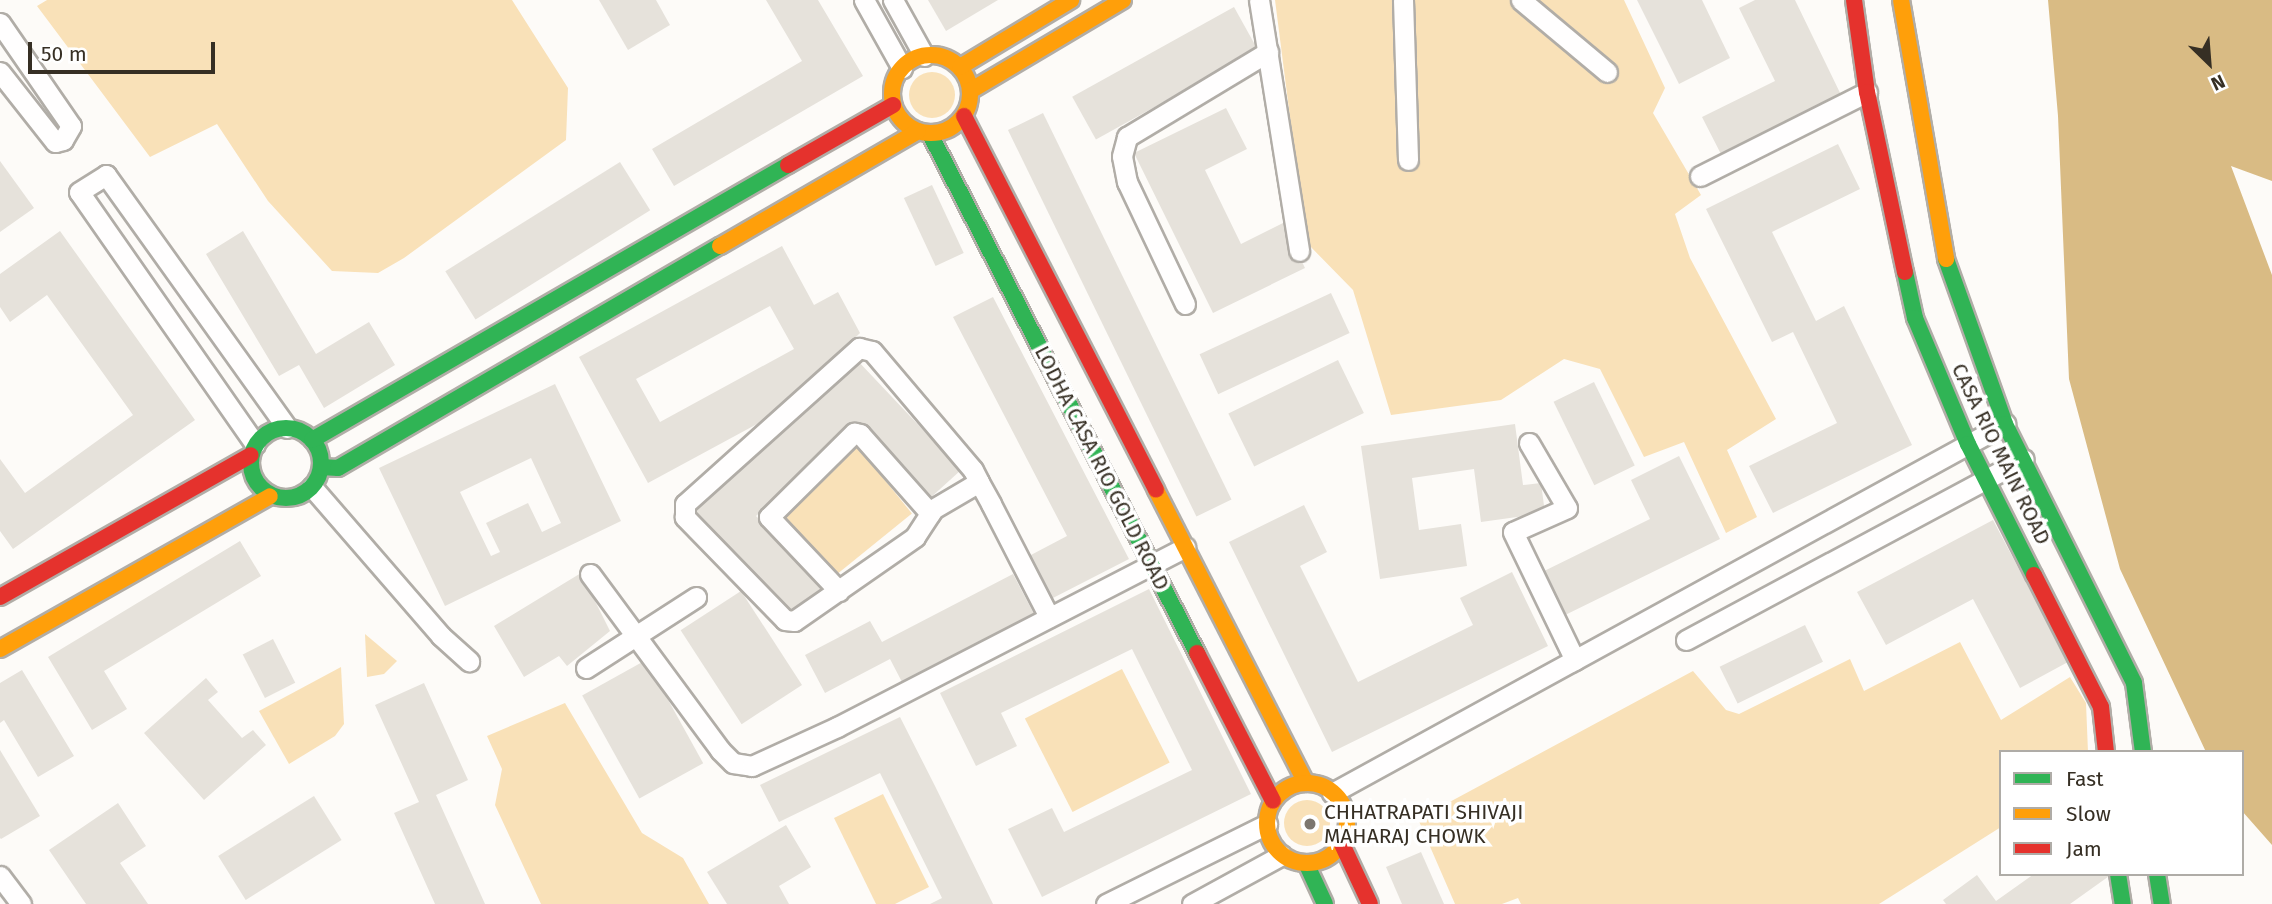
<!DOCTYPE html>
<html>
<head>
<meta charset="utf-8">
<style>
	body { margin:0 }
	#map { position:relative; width:2272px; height:904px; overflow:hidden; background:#fdfbf8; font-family:"Fira Sans",sans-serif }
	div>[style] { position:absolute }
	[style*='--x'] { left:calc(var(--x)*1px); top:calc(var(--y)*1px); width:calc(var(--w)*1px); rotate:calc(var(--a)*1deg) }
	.green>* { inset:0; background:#f9e1b8; transform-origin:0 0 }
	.round { border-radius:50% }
	.water>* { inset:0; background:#d9bb84 }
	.building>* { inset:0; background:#e6e2db; transform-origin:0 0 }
	.roads { filter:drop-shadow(2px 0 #b1ada7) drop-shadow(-2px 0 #b1ada7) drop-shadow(0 2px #b1ada7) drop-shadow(0 -2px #b1ada7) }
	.street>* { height:19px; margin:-9.5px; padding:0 9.5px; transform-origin:9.5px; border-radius:9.5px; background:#fffefe }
	.fast>* { height:16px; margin:-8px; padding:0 8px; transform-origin:8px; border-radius:8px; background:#30b455 }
	.fast>.ring { margin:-8px; padding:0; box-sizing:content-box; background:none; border:16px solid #30b455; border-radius:50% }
	.slow>* { height:16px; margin:-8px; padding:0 8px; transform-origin:8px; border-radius:8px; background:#ff9f0a }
	.slow>.ring { margin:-8px; padding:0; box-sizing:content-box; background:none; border:16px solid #ff9f0a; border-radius:50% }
	.jam>* { height:16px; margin:-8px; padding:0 8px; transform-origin:8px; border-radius:8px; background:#e5322d }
	.dots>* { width:19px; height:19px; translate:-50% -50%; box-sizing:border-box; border:4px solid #fff; border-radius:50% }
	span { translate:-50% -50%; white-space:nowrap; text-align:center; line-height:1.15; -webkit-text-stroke:7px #fff; paint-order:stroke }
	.street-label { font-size:21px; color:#362f24 }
	.poi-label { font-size:21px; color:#362f24 }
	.left { translate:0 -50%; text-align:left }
	.legend { position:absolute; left:1999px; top:750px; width:245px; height:126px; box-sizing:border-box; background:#fff; border:2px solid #afaca7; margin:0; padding:9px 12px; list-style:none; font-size:21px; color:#362f24 }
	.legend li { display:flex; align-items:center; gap:14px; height:35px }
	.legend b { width:35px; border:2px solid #afaca7 }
	.north { position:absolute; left:2174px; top:28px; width:70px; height:70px; -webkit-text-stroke:5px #fff; paint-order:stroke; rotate:155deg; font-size:19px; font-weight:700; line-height:28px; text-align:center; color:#362f24 }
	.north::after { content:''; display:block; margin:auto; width:24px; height:32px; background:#362f24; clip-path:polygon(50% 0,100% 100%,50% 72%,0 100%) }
	.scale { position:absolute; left:28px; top:42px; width:187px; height:32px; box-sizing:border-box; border:4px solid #362f24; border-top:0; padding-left:9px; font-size:21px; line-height:24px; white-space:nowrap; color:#362f24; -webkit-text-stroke:5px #fff; paint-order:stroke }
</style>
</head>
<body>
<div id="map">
	<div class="green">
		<div style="clip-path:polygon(47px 0,512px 0,568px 88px,566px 140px,404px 258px,378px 273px,332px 271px,268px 201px,217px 124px,150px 157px,37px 6px)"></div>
		<div style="clip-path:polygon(1275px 0,1624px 0,1665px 88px,1653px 113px,1701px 195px,1675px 214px,1690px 258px,1776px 419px,1727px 450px,1757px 517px,1726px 533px,1684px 442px,1644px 457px,1600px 369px,1564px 359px,1501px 400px,1391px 415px,1353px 290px,1306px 242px)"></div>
		<div class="round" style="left:909px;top:72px;width:46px;height:46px"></div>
		<div style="left:854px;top:442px;width:92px;height:108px;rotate:51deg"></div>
		<div style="clip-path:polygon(365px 634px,397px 661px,384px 674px,367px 677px)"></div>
		<div style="clip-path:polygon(1960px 642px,2001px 720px,2070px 677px,2086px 703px,2088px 752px,2001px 752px,2001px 827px,1879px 904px,1521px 904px,1518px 898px,1502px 904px,1455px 904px,1418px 819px,1693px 671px,1726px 710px,1739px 714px,1850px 659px,1864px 691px)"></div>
		<div style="clip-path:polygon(341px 667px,344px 724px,335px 736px,289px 764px,259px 711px)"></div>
		<div style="left:1122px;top:669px;width:105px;height:109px;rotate:63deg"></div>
		<div style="clip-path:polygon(565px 703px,642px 833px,683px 858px,709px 904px,541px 904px,495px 805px,502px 769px,487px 736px)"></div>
		<div style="clip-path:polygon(883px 794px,929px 887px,895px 904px,876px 904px,834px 818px)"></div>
		<div class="round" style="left:1284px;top:800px;width:46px;height:46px"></div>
	</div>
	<div class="water">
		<div style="clip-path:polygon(2048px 0,2272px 0,2272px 181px,2231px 166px,2272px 275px,2272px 845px,2242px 811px,2242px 752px,2206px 752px,2120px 569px,2069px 379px,2058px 116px)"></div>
	</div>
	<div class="building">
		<div style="clip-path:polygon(599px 0,656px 0,670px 25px,628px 50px)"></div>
		<div style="clip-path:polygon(766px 0,818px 0,863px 76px,674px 186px,652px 149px,802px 61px)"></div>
		<div style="clip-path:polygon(928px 0,998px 0,946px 31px)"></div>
		<div style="clip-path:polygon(1637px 0,1702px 0,1730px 58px,1679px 84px)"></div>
		<div style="clip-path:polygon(1755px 0,1795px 0,1843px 99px,1723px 158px,1702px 117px,1775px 81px,1739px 8px)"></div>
		<div style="left:1234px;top:7px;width:49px;height:185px;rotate:61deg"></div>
		<div style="clip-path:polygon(1226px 108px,1247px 149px,1205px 170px,1241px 244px,1283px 223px,1305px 268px,1213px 313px,1134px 153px)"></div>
		<div style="left:1043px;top:113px;width:430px;height:39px;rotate:64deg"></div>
		<div style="clip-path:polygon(1838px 144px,1860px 189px,1772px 232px,1816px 321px,1844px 306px,1912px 445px,1773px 513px,1749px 466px,1837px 423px,1793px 332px,1772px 342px,1706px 209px)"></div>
		<div style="clip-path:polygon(0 161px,34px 208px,0 232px)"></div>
		<div style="left:620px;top:162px;width:57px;height:206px;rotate:58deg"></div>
		<div style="left:932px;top:185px;width:75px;height:31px;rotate:65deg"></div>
		<div style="clip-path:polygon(60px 231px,195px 420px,13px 549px,0 531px,0 459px,25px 493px,133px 415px,47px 295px,10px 322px,0 307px,0 274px)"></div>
		<div style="clip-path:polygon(243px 231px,316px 354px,369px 322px,395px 365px,324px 408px,299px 365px,279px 376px,206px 254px)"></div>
		<div style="clip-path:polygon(evenodd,782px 246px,814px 305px,838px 292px,860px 333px,781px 411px,648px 483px,579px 357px,782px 246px,770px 306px,794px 349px,660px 422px,636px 379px,770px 306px)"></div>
		<div style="left:1331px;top:293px;width:44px;height:145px;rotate:65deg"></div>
		<div style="clip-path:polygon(993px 297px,1129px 559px,1051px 599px,1029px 556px,1067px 536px,953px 317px)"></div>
		<div style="clip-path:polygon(857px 360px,961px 470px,928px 500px,856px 423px,756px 516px,825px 586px,789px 615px,692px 512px)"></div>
		<div style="left:1338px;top:360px;width:59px;height:122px;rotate:64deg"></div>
		<div style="left:1594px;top:382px;width:93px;height:45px;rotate:64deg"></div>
		<div style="clip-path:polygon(evenodd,555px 384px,621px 521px,445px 606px,379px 468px,555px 384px,531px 458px,561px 523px,542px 532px,528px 503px,486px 523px,500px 552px,491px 556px,460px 492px,531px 458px)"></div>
		<div style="clip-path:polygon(1515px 424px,1523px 485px,1541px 483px,1545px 513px,1481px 522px,1474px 469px,1412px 478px,1419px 530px,1461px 524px,1467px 566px,1380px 579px,1361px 446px)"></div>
		<div style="clip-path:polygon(1679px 456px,1720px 539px,1557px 619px,1536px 575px,1650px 519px,1631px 480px)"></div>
		<div style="clip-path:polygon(1304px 505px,1327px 552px,1300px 566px,1358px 682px,1473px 625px,1460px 598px,1512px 572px,1548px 646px,1332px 752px,1229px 542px)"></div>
		<div style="clip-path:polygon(1993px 520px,2068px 662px,2020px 688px,1973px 599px,1886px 645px,1857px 592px)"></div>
		<div style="clip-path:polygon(240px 541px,261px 576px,104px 671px,127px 709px,92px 730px,48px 657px)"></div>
		<div style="clip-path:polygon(581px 573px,610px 631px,567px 666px,559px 656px,524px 677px,494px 626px)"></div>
		<div style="clip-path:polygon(1013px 574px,1034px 614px,902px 682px,890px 659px,825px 693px,805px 655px,870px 621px,882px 642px)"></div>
		<div style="clip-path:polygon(1149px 589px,1251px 794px,1042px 897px,1008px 829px,1052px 808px,1064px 832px,1192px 770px,1132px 649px,1001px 713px,1017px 746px,976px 766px,940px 693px)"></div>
		<div style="left:741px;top:591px;width:112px;height:72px;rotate:57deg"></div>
		<div style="left:1805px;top:625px;width:41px;height:95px;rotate:64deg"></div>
		<div style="left:273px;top:639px;width:49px;height:34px;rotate:63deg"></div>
		<div style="left:646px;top:660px;width:118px;height:73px;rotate:61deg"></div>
		<div style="clip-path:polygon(22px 670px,74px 756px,38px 777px,4px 720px,0 723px,0 683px)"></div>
		<div style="clip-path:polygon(206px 678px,218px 692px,208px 700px,242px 738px,253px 730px,266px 745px,204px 800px,144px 733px)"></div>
		<div style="clip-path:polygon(424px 683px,468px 780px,436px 795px,485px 904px,435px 904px,394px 813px,419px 802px,375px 705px)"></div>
		<div style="clip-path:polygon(900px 717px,935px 786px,993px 904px,930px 904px,942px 898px,880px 773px,779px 822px,760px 785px)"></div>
		<div style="clip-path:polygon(0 750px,40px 816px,1px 839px,0 838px)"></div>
		<div style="left:314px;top:796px;width:52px;height:113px;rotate:58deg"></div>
		<div style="clip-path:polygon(118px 803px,146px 846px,120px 863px,148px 904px,86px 904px,49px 850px)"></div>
		<div style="clip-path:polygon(786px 825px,811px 867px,779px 886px,789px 904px,727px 904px,707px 872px)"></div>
		<div style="clip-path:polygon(1421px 852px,1444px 904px,1402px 904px,1386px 867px)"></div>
		<div style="clip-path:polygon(2034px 874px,2112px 874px,2070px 904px,1946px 904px,1943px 900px,1977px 875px,1996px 901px)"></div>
	</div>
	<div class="roads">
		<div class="street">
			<div style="--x:864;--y:0;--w:78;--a:60.8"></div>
			<div style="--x:893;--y:0;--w:64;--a:61"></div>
			<div style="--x:1259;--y:0;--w:254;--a:80.9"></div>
			<div style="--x:1403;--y:0;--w:160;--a:88.2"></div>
			<div style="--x:1521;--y:0;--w:112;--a:39.9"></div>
			<div style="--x:0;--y:23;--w:125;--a:55.4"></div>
			<div style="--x:71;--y:126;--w:16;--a:120"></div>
			<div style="--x:63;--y:140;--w:8;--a:166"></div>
			<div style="--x:55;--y:142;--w:89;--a:-128.2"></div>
			<div style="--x:1700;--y:176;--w:187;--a:-26.7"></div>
			<div style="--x:1185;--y:304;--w:135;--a:-115.4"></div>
			<div style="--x:1127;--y:182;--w:26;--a:-101"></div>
			<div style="--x:1122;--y:156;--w:20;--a:-75"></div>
			<div style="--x:1127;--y:137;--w:165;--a:-31.1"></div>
			<div style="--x:1529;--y:443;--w:75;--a:59.7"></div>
			<div style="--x:1567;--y:508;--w:59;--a:156"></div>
			<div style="--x:1513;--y:532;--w:142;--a:64.2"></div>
			<div style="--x:255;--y:444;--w:307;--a:-124.9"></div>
			<div style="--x:79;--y:192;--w:32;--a:-32"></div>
			<div style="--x:106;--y:175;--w:311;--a:54.4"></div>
			<div style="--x:979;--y:482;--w:53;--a:149.6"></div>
			<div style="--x:933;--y:509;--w:33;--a:123"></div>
			<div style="--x:915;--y:537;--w:147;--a:145.2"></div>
			<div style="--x:794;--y:621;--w:9;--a:-174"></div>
			<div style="--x:785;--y:620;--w:144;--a:-134.2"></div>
			<div style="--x:685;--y:517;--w:13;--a:-90"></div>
			<div style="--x:685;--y:504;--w:234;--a:-41.9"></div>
			<div style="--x:859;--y:348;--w:13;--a:13"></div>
			<div style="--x:872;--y:351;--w:156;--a:49.7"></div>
			<div style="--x:973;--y:470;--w:13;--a:63"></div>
			<div style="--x:979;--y:482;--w:25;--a:61"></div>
			<div style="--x:991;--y:504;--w:127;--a:62.8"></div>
			<div style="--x:312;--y:487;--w:197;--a:49.1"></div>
			<div style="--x:441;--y:636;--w:38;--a:42"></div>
			<div style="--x:590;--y:574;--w:219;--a:53.5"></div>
			<div style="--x:720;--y:750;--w:18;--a:45"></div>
			<div style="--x:733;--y:763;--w:19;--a:9"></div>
			<div style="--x:752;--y:766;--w:94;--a:-24.6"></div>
			<div style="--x:837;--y:727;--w:392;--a:-27.3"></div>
			<div style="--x:839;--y:591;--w:102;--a:-133.4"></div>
			<div style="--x:769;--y:517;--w:120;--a:-44.7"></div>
			<div style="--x:854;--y:433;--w:6;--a:9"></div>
			<div style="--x:860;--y:434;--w:106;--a:48.5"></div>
			<div style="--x:1686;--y:640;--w:383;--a:-28.2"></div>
			<div style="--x:586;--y:668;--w:131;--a:-32.8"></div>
			<div style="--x:1332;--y:793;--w:768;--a:-28.74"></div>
			<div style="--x:0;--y:876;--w:35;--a:53"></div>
			<div style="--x:1106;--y:904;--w:180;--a:-26.4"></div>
			<div style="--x:1192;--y:904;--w:102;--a:-28.6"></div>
		</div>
		<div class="fast">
			<div style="--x:930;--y:134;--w:584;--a:62.78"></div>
			<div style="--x:1946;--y:259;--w:175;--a:70.3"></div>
			<div style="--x:2005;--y:424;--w:289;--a:63.5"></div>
			<div style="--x:2134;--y:683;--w:70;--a:82.6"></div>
			<div style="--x:1905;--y:272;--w:47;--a:77.7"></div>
			<div style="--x:1915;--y:318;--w:137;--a:67.2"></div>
			<div style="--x:1968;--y:444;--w:147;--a:63.3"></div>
			<div class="ring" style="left:251px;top:428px;width:54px;height:54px"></div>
			<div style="--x:312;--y:440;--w:550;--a:-30.02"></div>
			<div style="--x:321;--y:467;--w:17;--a:3"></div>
			<div style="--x:338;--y:468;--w:442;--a:-30.2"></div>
			<div style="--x:1306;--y:863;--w:45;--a:65.1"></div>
			<div style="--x:2118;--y:874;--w:30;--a:81"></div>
			<div style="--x:2157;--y:874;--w:30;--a:81"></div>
		</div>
		<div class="slow">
			<div style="--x:1901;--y:0;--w:263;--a:80.1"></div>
			<div class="ring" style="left:892px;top:55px;width:62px;height:62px"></div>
			<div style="--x:960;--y:67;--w:130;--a:-31.1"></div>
			<div style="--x:970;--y:91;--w:178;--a:-30.7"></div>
			<div style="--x:720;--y:246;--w:229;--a:-30.1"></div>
			<div style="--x:1156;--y:490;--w:329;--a:62.9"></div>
			<div style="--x:0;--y:649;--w:310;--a:-29.5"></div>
			<div class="ring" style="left:1267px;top:783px;width:64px;height:64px"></div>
		</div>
		<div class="jam">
			<div style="--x:1854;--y:0;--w:93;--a:82"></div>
			<div style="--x:1867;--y:92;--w:184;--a:78.1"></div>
			<div style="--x:964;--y:116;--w:420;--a:62.8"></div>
			<div style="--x:788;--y:165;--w:121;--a:-29.7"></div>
			<div style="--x:2034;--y:575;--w:148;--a:63.1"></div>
			<div style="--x:2101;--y:707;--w:45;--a:83.7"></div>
			<div style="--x:0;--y:597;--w:288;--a:-29.5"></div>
			<div style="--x:1197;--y:653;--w:166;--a:62.8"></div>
			<div style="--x:1341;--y:842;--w:68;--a:64.9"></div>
		</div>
	</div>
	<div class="dots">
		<div style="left:1310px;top:824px;background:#7c766e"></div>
	</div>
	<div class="street-label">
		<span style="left:2001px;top:454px;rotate:64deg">CASA RIO MAIN ROAD</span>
		<span style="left:1102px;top:468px;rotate:63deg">LODHA CASA RIO GOLD ROAD</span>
	</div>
	<div class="poi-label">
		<span class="left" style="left:1324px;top:824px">CHHATRAPATI SHIVAJI<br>MAHARAJ CHOWK</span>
	</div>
	<ul class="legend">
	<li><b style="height:9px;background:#30b455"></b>Fast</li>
	<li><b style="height:9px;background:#ff9f0a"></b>Slow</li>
	<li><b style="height:9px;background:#e5322d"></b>Jam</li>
	</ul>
	<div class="north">N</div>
	<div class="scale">50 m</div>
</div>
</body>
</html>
